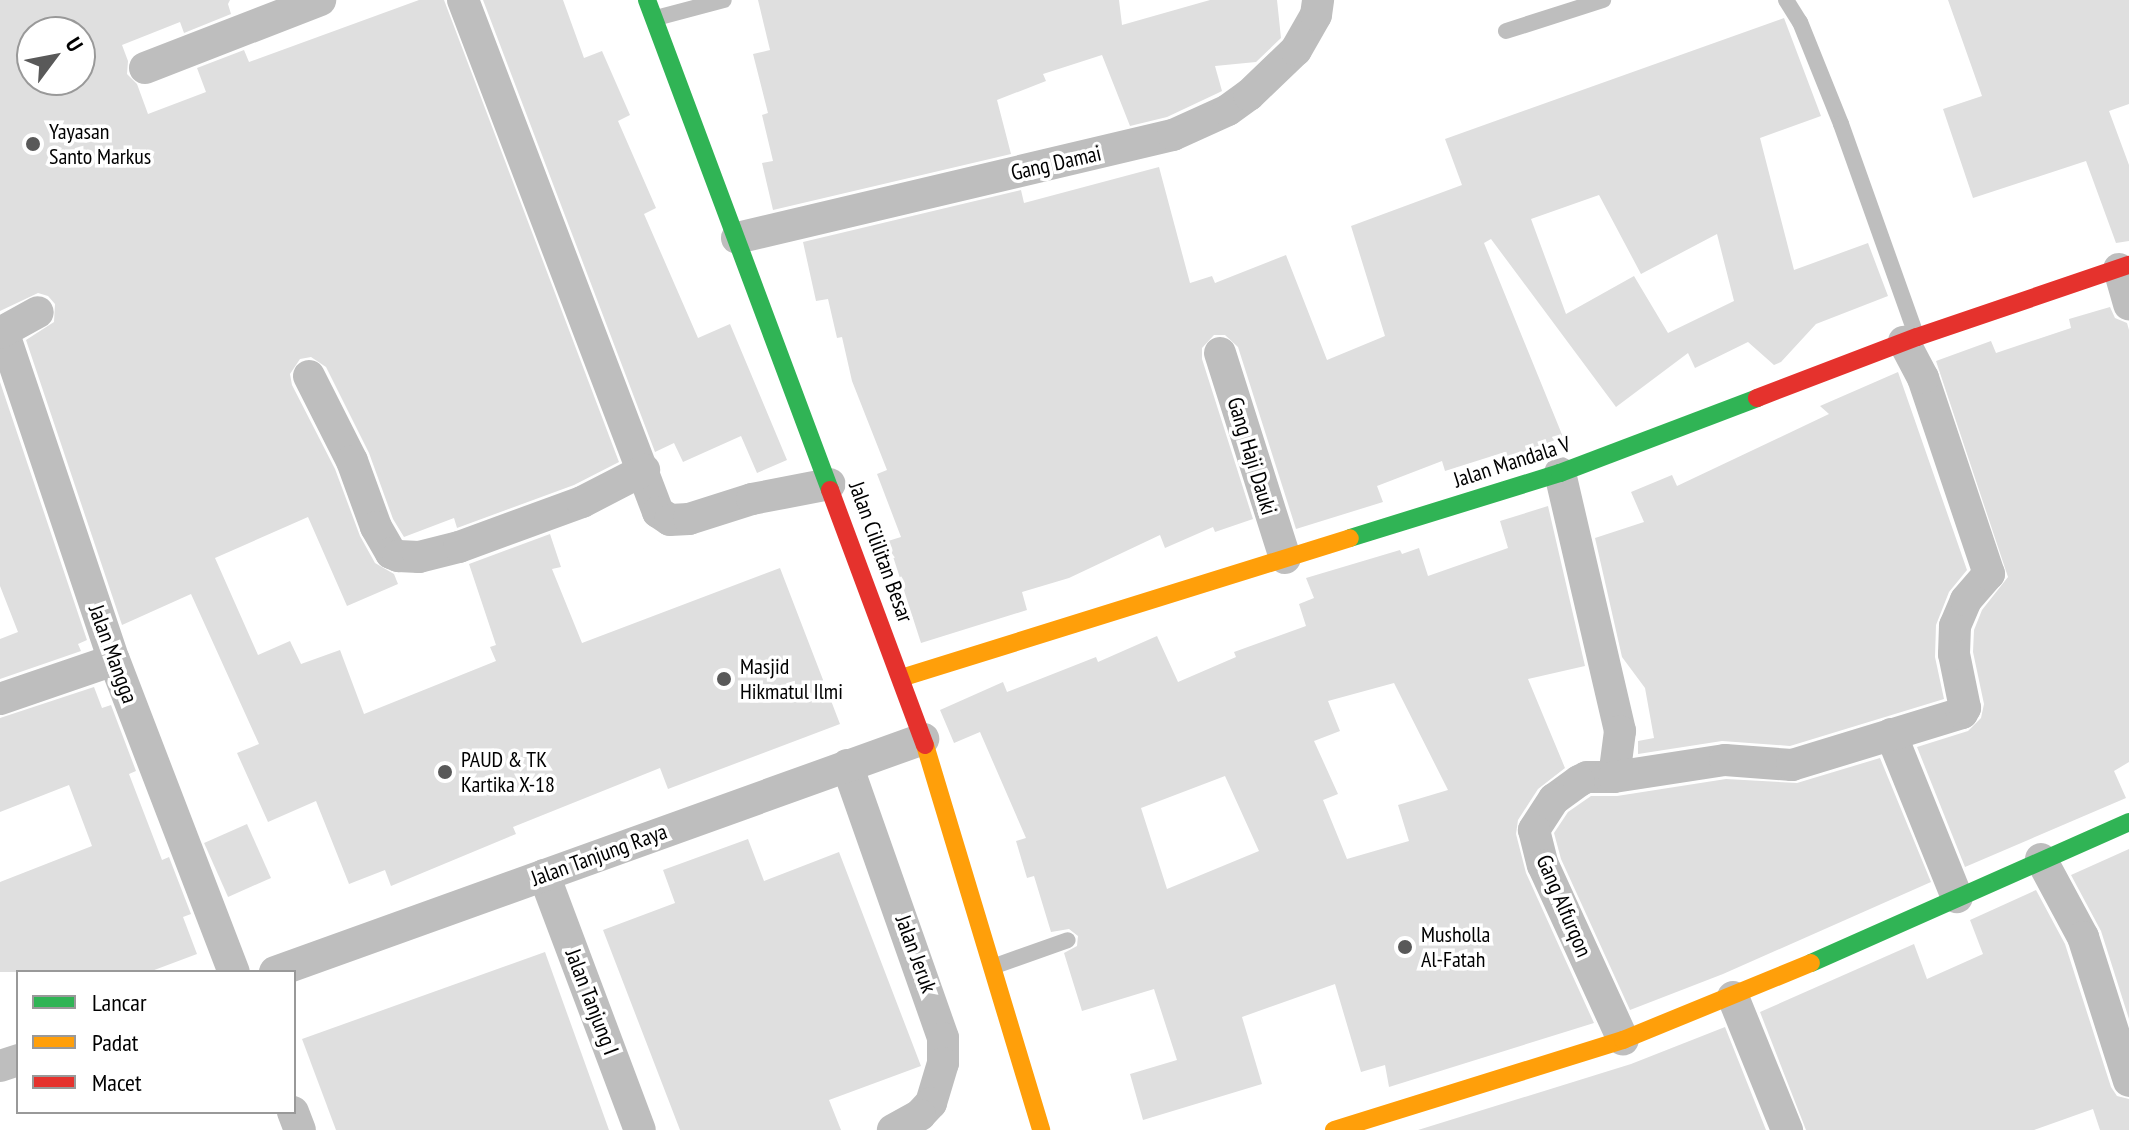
<!DOCTYPE html>
<html>
<head>
<meta charset="utf-8">
<style>
	body { margin:0 }
	#map { position:relative; width:2129px; height:1130px; overflow:hidden; background:#fff; font-family:"PT Sans Narrow",sans-serif }
	div>[style] { position:absolute }
	[style*='--x'] { left:calc(var(--x)*1px); top:calc(var(--y)*1px); width:calc(var(--w)*1px); rotate:calc(var(--a)*1deg) }
	.building>* { inset:0; background:#dfdfdf; transform-origin:0 0 }
	.lane>* { height:16px; margin:-8px; padding:0 8px; transform-origin:8px; border-radius:8px; background:#bebebe }
	.street>* { height:32px; margin:-16px; padding:0 16px; transform-origin:16px; border-radius:16px; background:#bebebe }
	.fast>* { height:18px; margin:-9px; padding:0 9px; transform-origin:9px; border-radius:9px; background:#30b455 }
	.slow>* { height:18px; margin:-9px; padding:0 9px; transform-origin:9px; border-radius:9px; background:#ff9f0a }
	.jam>* { height:18px; margin:-9px; padding:0 9px; transform-origin:9px; border-radius:9px; background:#e5322d }
	.dots>* { width:22px; height:22px; translate:-50% -50%; box-sizing:border-box; border:4px solid #fff; border-radius:50% }
	span { translate:-50% -50%; white-space:nowrap; text-align:center; line-height:1.15; -webkit-text-stroke:7px #fff; paint-order:stroke }
	.poi-label { font-size:22px; color:#000 }
	.left { translate:0 -50%; text-align:left }
	.street-label { font-size:22px; color:#000 }
	.legend { position:absolute; left:16px; top:970px; width:280px; height:144px; box-sizing:border-box; background:#fff; border:2px solid #999; margin:0; padding:10px 14px; list-style:none; font-size:24px; color:#000 }
	.legend li { display:flex; align-items:center; gap:16px; height:40px }
	.legend b { width:40px; border:2px solid #999 }
	.north { position:absolute; left:16px; top:16px; width:80px; height:80px; box-sizing:border-box; background:#fff; border:2px solid #999; border-radius:50%; rotate:58deg; font-size:22px; font-weight:700; line-height:32px; text-align:center; color:#000 }
	.north::after { content:''; display:block; margin:auto; width:28px; height:36px; background:#595959; clip-path:polygon(50% 0,100% 100%,50% 72%,0 100%) }
</style>
</head>
<body>
<div id="map">
	<div class="building">
		<div style="clip-path:polygon(evenodd,0 0,230px 0,228px 4px,231px 14px,184px 33px,180px 22px,122px 45px,128px 61px,127px 74px,137px 84px,148px 114px,206px 92px,197px 68px,244px 50px,249px 62px,419px 0,444px 0,619px 462px,574px 485px,457px 528px,454px 518px,404px 537px,393px 519px,369px 453px,326px 367px,311px 357px,300px 359px,290px 374px,292px 385px,335px 469px,360px 536px,375px 563px,394px 574px,398px 584px,347px 606px,308px 517px,215px 558px,258px 655px,290px 641px,301px 664px,340px 650px,364px 714px,496px 661px,490px 647px,496px 645px,469px 564px,550px 534px,561px 567px,552px 569px,582px 643px,780px 568px,840px 724px,668px 789px,660px 768px,513px 827px,516px 834px,391px 886px,385px 870px,349px 884px,316px 801px,268px 822px,237px 753px,259px 744px,191px 594px,122px 625px,26px 340px,54px 322px,55px 304px,48px 296px,38px 293px,0 311px,0 0,32px 32px,80px 32px,80px 80px,32px 80px,32px 32px)"></div>
		<div style="clip-path:polygon(483px 0,563px 0,584px 58px,602px 51px,630px 115px,618px 121px,656px 208px,644px 214px,698px 338px,730px 324px,787px 460px,757px 473px,741px 436px,683px 462px,674px 443px,655px 452px)"></div>
		<div style="clip-path:polygon(758px 0,1119px 0,1122px 25px,1210px 0,1277px 0,1281px 38px,1256px 62px,1215px 66px,1222px 91px,1218px 93px,1167px 117px,1130px 126px,1102px 55px,1043px 74px,1046px 81px,997px 100px,1011px 154px,773px 210px,762px 163px,773px 161px,762px 115px,768px 113px,753px 54px,770px 50px)"></div>
		<div style="clip-path:polygon(1948px 0,2129px 0,2129px 104px,2109px 111px,2129px 165px,2129px 241px,2116px 243px,2086px 161px,1973px 198px,1943px 109px,1982px 96px)"></div>
		<div style="clip-path:polygon(evenodd,1784px 18px,1821px 116px,1760px 138px,1794px 270px,1868px 243px,1888px 296px,1816px 324px,1781px 362px,1774px 365px,1748px 342px,1695px 368px,1688px 353px,1616px 407px,1491px 239px,1484px 243px,1563px 437px,1507px 458px,1505px 452px,1445px 471px,1442px 461px,1377px 486px,1383px 502px,1296px 529px,1238px 347px,1225px 335px,1214px 335px,1202px 348px,1202px 359px,1253px 519px,1215px 532px,1213px 527px,1165px 548px,1160px 535px,1069px 578px,1022px 592px,1027px 610px,921px 643px,888px 541px,901px 537px,877px 474px,887px 470px,852px 381px,842px 337px,837px 338px,828px 299px,816px 301px,803px 242px,1021px 190px,1024px 203px,1159px 167px,1190px 283px,1212px 276px,1215px 283px,1286px 255px,1327px 360px,1385px 336px,1351px 226px,1462px 185px,1445px 139px,1784px 18px,1599px 195px,1641px 274px,1717px 234px,1734px 301px,1668px 333px,1634px 276px,1566px 314px,1531px 219px,1599px 195px)"></div>
		<div style="clip-path:polygon(2110px 307px,2115px 318px,2127px 323px,2129px 330px,2129px 762px,2114px 771px,2126px 798px,1965px 867px,1917px 747px,1968px 731px,1981px 718px,1984px 704px,1973px 652px,1974px 630px,1982px 610px,2008px 577px,1936px 361px,1991px 341px,1996px 353px,2071px 328px,2069px 319px)"></div>
		<div style="clip-path:polygon(1898px 372px,1967px 570px,1949px 592px,1936px 625px,1935px 657px,1944px 699px,1790px 746px,1722px 741px,1638px 754px,1638px 741px,1654px 738px,1645px 688px,1622px 657px,1595px 538px,1644px 522px,1631px 492px,1672px 475px,1677px 486px,1829px 414px,1820px 406px)"></div>
		<div style="clip-path:polygon(0 382px,87px 640px,78px 644px,81px 651px,0 679px,0 639px,18px 632px,0 586px)"></div>
		<div style="clip-path:polygon(evenodd,1548px 506px,1585px 666px,1528px 679px,1565px 768px,1538px 789px,1518px 820px,1516px 834px,1526px 873px,1594px 1023px,1389px 1087px,1385px 1065px,1361px 1072px,1335px 984px,1242px 1017px,1262px 1084px,1143px 1120px,1130px 1074px,1177px 1060px,1154px 989px,1082px 1011px,1064px 953px,1077px 946px,1078px 936px,1069px 929px,1051px 932px,1034px 876px,1027px 878px,1016px 841px,1026px 838px,980px 732px,954px 743px,940px 710px,1003px 682px,1007px 692px,1096px 657px,1098px 662px,1157px 636px,1178px 682px,1236px 657px,1234px 652px,1306px 626px,1299px 604px,1314px 598px,1306px 578px,1400px 550px,1402px 554px,1419px 548px,1428px 576px,1508px 548px,1500px 521px,1548px 506px,1394px 683px,1448px 790px,1398px 805px,1409px 841px,1347px 859px,1323px 800px,1338px 794px,1314px 741px,1340px 731px,1328px 701px,1394px 683px,1548px 506px,1225px 776px,1259px 851px,1167px 889px,1141px 808px,1225px 776px)"></div>
		<div style="clip-path:polygon(94px 687px,102px 708px,111px 705px,136px 771px,129px 774px,162px 860px,169px 857px,191px 914px,183px 917px,197px 954px,149px 972px,0 972px,0 882px,92px 846px,69px 785px,0 812px,0 718px)"></div>
		<div style="clip-path:polygon(1880px 758px,1931px 882px,1723px 974px,1630px 1010px,1561px 859px,1554px 833px,1568px 812px,1591px 796px,1617px 796px,1726px 779px,1797px 783px)"></div>
		<div style="left:247px;top:824px;width:59px;height:47px;rotate:66deg"></div>
		<div style="clip-path:polygon(748px 839px,764px 881px,839px 852px,921px 1066px,829px 1100px,841px 1130px,680px 1130px,603px 930px,675px 903px,663px 870px)"></div>
		<div style="clip-path:polygon(2129px 849px,2129px 1019px,2101px 931px,2071px 875px)"></div>
		<div style="clip-path:polygon(2036px 890px,2065px 944px,2111px 1087px,2117px 1096px,2129px 1099px,2129px 1130px,2100px 1130px,2093px 1109px,2034px 1130px,1806px 1130px,1760px 1012px,1914px 944px,1927px 979px,1983px 954px,1970px 920px)"></div>
		<div style="clip-path:polygon(545px 952px,609px 1130px,336px 1130px,302px 1039px)"></div>
		<div style="clip-path:polygon(1725px 1027px,1766px 1130px,1418px 1130px,1631px 1064px)"></div>
	</div>
	<div class="lane">
		<div style="--x:1786;--y:0;--w:26;--a:58"></div>
		<div style="--x:1800;--y:22;--w:110;--a:68.1"></div>
		<div style="--x:1841;--y:124;--w:224;--a:70.4"></div>
		<div style="--x:656;--y:18;--w:70;--a:-14.8"></div>
		<div style="--x:1506;--y:31;--w:102;--a:-17.7"></div>
		<div style="--x:995;--y:966;--w:77;--a:-19.6"></div>
	</div>
	<div class="street">
		<div style="--x:463;--y:0;--w:548;--a:69.15"></div>
		<div style="--x:658;--y:512;--w:14;--a:34"></div>
		<div style="--x:670;--y:520;--w:19;--a:-3"></div>
		<div style="--x:689;--y:519;--w:66;--a:-17.6"></div>
		<div style="--x:752;--y:499;--w:79;--a:-10.9"></div>
		<div style="--x:145;--y:68;--w:188;--a:-21.2"></div>
		<div style="--x:737;--y:238;--w:448;--a:-13.3"></div>
		<div style="--x:1173;--y:135;--w:60;--a:-24.4"></div>
		<div style="--x:1228;--y:110;--w:26;--a:-36"></div>
		<div style="--x:1249;--y:95;--w:65;--a:-43.8"></div>
		<div style="--x:1296;--y:50;--w:40;--a:-60.3"></div>
		<div style="--x:1316;--y:15;--w:15;--a:-82"></div>
		<div style="--x:2119;--y:269;--w:37;--a:74"></div>
		<div style="--x:3;--y:331;--w:347;--a:71.4"></div>
		<div style="--x:114;--y:660;--w:334;--a:69"></div>
		<div style="--x:0;--y:333;--w:43;--a:-28.9"></div>
		<div style="--x:1220;--y:353;--w:215;--a:72.4"></div>
		<div style="--x:309;--y:376;--w:95;--a:63.2"></div>
		<div style="--x:352;--y:461;--w:70;--a:70"></div>
		<div style="--x:376;--y:527;--w:30;--a:60"></div>
		<div style="--x:391;--y:553;--w:8;--a:23"></div>
		<div style="--x:398;--y:556;--w:21;--a:3"></div>
		<div style="--x:419;--y:557;--w:41;--a:-14"></div>
		<div style="--x:459;--y:547;--w:131;--a:-20.1"></div>
		<div style="--x:582;--y:502;--w:70;--a:-27.3"></div>
		<div style="--x:1560;--y:473;--w:265;--a:76.9"></div>
		<div style="--x:1620;--y:731;--w:46;--a:97.4"></div>
		<div style="--x:1614;--y:777;--w:27;--a:180"></div>
		<div style="--x:1587;--y:777;--w:9;--a:153"></div>
		<div style="--x:1579;--y:781;--w:31;--a:144"></div>
		<div style="--x:1554;--y:799;--w:37;--a:123"></div>
		<div style="--x:1534;--y:830;--w:36;--a:76"></div>
		<div style="--x:1543;--y:865;--w:192;--a:65.4"></div>
		<div style="--x:0;--y:699;--w:120;--a:-18.9"></div>
		<div style="--x:1891;--y:734;--w:176;--a:68"></div>
		<div style="--x:847;--y:765;--w:289;--a:70.6"></div>
		<div style="--x:943;--y:1038;--w:25;--a:90"></div>
		<div style="--x:943;--y:1063;--w:42;--a:106.7"></div>
		<div style="--x:931;--y:1103;--w:16;--a:133"></div>
		<div style="--x:920;--y:1115;--w:31;--a:151"></div>
		<div style="--x:1614;--y:777;--w:112;--a:-8.7"></div>
		<div style="--x:1725;--y:760;--w:67;--a:4.3"></div>
		<div style="--x:1792;--y:765;--w:178;--a:-17"></div>
		<div style="--x:1962;--y:713;--w:6;--a:-59"></div>
		<div style="--x:1965;--y:708;--w:55;--a:-101.5"></div>
		<div style="--x:1954;--y:654;--w:28;--a:-88"></div>
		<div style="--x:1955;--y:626;--w:28;--a:-67"></div>
		<div style="--x:1966;--y:600;--w:35;--a:-49"></div>
		<div style="--x:1989;--y:574;--w:207;--a:-108.6"></div>
		<div style="--x:1923;--y:378;--w:41;--a:-117.8"></div>
		<div style="--x:2041;--y:859;--w:89;--a:61.7"></div>
		<div style="--x:2083;--y:937;--w:151;--a:72.3"></div>
		<div style="--x:544;--y:875;--w:272;--a:69.4"></div>
		<div style="--x:275;--y:972;--w:689;--a:-19.78"></div>
		<div style="--x:1733;--y:997;--w:144;--a:67.9"></div>
		<div style="--x:0;--y:1066;--w:19;--a:-18"></div>
		<div style="--x:293;--y:1112;--w:19;--a:69"></div>
	</div>
	<div class="fast">
		<div style="--x:647;--y:0;--w:523;--a:69.52"></div>
		<div style="--x:1350;--y:538;--w:220;--a:-17.2"></div>
		<div style="--x:1560;--y:473;--w:211;--a:-20.8"></div>
		<div style="--x:1811;--y:963;--w:348;--a:-23.9"></div>
	</div>
	<div class="slow">
		<div style="--x:901;--y:678;--w:470;--a:-17.3"></div>
		<div style="--x:925;--y:745;--w:402;--a:73.2"></div>
		<div style="--x:1334;--y:1130;--w:303;--a:-17.3"></div>
		<div style="--x:1623;--y:1040;--w:203;--a:-22.3"></div>
	</div>
	<div class="jam">
		<div style="--x:1757;--y:398;--w:171;--a:-20.9"></div>
		<div style="--x:1917;--y:337;--w:224;--a:-18.8"></div>
		<div style="--x:830;--y:490;--w:272;--a:69.6"></div>
	</div>
	<div class="dots">
		<div style="left:33px;top:144px;background:#595959"></div>
		<div style="left:724px;top:679px;background:#595959"></div>
		<div style="left:445px;top:772px;background:#595959"></div>
		<div style="left:1405px;top:947px;background:#595959"></div>
	</div>
	<div class="poi-label">
		<span class="left" style="left:49px;top:144px">Yayasan<br>Santo Markus</span>
		<span class="left" style="left:740px;top:679px">Masjid<br>Hikmatul Ilmi</span>
		<span class="left" style="left:461px;top:772px">PAUD &amp; TK<br>Kartika X-18</span>
		<span class="left" style="left:1421px;top:947px">Musholla<br>Al-Fatah</span>
	</div>
	<div class="street-label">
		<span style="left:1056px;top:163px;rotate:-13deg">Gang Damai</span>
		<span style="left:1252px;top:456px;rotate:73deg">Gang Haji Dauki</span>
		<span style="left:1512px;top:462px;rotate:-18deg">Jalan Mandala V</span>
		<span style="left:881px;top:552px;rotate:70deg">Jalan Cililitan Besar</span>
		<span style="left:113px;top:654px;rotate:70deg">Jalan Mangga</span>
		<span style="left:599px;top:855px;rotate:-20deg">Jalan Tanjung Raya</span>
		<span style="left:1564px;top:906px;rotate:67deg">Gang Alfurqon</span>
		<span style="left:916px;top:954px;rotate:70deg">Jalan Jeruk</span>
		<span style="left:592px;top:1002px;rotate:69deg">Jalan Tanjung I</span>
	</div>
	<ul class="legend">
	<li><b style="height:10px;background:#30b455"></b>Lancar</li>
	<li><b style="height:10px;background:#ff9f0a"></b>Padat</li>
	<li><b style="height:10px;background:#e5322d"></b>Macet</li>
	</ul>
	<div class="north">U</div>
</div>
</body>
</html>
